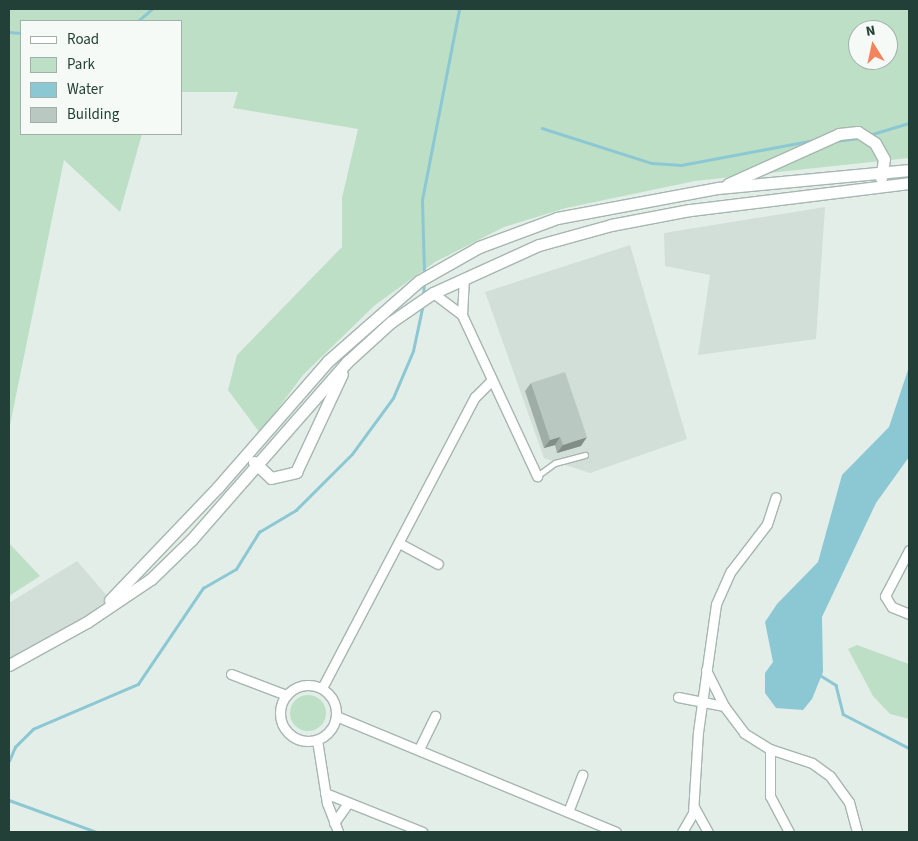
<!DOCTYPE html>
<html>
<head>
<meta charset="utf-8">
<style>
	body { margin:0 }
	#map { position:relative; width:918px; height:841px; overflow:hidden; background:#e4eee9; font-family:"Source Sans 3",sans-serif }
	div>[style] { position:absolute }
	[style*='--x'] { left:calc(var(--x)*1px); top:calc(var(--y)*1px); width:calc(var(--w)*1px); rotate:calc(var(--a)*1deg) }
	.built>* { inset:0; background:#d2ded8 }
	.green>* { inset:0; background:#bddfc6 }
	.round { border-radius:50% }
	.water>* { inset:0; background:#8cc8d3 }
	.stream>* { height:2.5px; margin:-1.25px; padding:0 1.25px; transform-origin:1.25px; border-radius:1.25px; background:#8cc8d3 }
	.roads { filter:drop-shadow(1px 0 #a6b6b0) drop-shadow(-1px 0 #a6b6b0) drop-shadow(0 1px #a6b6b0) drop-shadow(0 -1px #a6b6b0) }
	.lane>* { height:4.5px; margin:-2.25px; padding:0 2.25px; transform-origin:2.25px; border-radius:2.25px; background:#fff }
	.street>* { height:9px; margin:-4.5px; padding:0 4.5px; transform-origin:4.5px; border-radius:4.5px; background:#fff }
	.street>.ring { margin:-4.5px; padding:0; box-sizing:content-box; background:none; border:9px solid #fff; border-radius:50% }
	.secondary>* { height:11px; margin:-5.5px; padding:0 5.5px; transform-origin:5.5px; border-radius:5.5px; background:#fff }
	.wall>* { inset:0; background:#9fada7 }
	.shaded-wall>* { inset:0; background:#828d88 }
	.building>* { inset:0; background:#b9c9c2 }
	span { translate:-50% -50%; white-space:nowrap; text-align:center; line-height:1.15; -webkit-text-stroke:4px #f5faf7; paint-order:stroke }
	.frame { position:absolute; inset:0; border:10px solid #234038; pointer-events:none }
	.legend { position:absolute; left:20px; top:20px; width:162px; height:115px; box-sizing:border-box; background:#f5faf7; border:1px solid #a1b0ab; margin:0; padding:6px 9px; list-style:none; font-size:15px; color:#234038 }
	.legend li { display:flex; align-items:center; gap:10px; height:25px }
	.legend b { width:25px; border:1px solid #a1b0ab }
	.north { position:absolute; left:848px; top:20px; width:50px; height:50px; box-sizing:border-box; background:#f5faf7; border:1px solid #a1b0ab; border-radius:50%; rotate:350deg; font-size:14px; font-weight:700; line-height:20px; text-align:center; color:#234038 }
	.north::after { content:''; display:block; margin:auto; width:18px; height:22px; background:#f3825d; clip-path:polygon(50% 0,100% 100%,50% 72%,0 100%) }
</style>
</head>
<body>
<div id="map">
	<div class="built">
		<div style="clip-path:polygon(825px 207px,816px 339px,698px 355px,710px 275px,665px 266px,664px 233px)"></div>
		<div style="clip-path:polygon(630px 245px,687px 439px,590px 473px,544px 458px,485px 292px)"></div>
		<div style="clip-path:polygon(77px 561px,109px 598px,91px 614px,9px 660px,9px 603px)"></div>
	</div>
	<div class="green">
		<div style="clip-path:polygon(evenodd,9px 9px,909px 9px,909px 158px,695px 181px,566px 208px,504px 227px,435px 262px,375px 305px,303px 375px,260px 433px,228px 390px,237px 355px,342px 247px,342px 198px,358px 129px,233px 108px,238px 92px,181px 92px,181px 21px,21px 21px,21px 134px,142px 134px,120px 212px,64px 160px,9px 430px,9px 9px,858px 30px,888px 30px,888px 60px,858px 60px,858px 30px)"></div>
		<div style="clip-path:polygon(9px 543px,40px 576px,9px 596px)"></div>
		<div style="clip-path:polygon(857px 645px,909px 664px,909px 719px,890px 714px,873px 696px,848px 649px)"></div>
		<div class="round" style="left:290px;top:695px;width:36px;height:36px"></div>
	</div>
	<div class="water">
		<div style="clip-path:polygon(909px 367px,909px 457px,876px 503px,822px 617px,823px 672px,812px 699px,803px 710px,776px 708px,765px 693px,765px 673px,773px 662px,765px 622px,777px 604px,818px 562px,842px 475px,889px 427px)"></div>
	</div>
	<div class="stream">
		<div style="--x:138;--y:21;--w:18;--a:-41"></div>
		<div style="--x:9;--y:32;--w:12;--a:5"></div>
		<div style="--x:542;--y:128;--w:115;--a:17.7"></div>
		<div style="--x:652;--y:163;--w:29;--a:4"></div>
		<div style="--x:681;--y:165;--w:136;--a:-10.6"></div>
		<div style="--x:869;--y:135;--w:42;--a:-16.7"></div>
		<div style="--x:835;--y:141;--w:24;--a:-7"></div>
		<div style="--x:424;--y:273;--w:73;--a:-91.6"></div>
		<div style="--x:422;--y:200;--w:195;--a:-79"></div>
		<div style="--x:423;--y:296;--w:15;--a:-86"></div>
		<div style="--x:820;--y:675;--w:19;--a:32"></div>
		<div style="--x:836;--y:685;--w:30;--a:76"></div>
		<div style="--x:843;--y:714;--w:74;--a:27.3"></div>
		<div style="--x:9;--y:761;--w:15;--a:-67"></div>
		<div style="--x:15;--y:747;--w:25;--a:-45"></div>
		<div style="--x:33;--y:729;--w:114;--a:-23.2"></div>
		<div style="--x:138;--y:684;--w:116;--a:-55.9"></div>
		<div style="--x:203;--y:588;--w:38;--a:-30"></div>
		<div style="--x:236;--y:569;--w:44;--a:-58.1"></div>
		<div style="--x:259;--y:532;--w:43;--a:-30.7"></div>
		<div style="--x:296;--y:510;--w:79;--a:-45"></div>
		<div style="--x:352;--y:454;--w:69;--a:-53.8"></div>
		<div style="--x:393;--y:398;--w:51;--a:-66.9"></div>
		<div style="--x:413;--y:351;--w:48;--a:-78"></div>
		<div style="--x:9;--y:800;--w:94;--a:20"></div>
	</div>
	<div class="roads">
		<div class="lane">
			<div style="--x:537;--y:476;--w:22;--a:-36"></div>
			<div style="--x:555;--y:463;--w:31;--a:-15"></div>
		</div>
		<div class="street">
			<div style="--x:433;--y:293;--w:36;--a:37"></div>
			<div style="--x:462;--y:315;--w:178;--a:65"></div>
			<div style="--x:462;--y:315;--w:37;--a:-87"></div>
			<div style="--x:399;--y:543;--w:44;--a:28.3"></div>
			<div style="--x:909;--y:550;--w:52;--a:117.6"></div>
			<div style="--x:885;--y:596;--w:13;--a:58"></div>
			<div style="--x:892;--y:607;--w:18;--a:22"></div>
			<div style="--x:706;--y:670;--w:40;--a:63.4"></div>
			<div style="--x:724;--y:706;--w:34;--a:53"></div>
			<div style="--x:744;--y:733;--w:31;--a:32"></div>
			<div style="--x:770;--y:749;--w:44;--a:18.4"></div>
			<div style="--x:812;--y:763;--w:22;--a:36"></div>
			<div style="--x:830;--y:776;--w:32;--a:54"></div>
			<div style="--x:849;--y:802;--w:31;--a:75"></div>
			<div style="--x:231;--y:674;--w:59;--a:20.9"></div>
			<div class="ring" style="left:280px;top:685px;width:47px;height:47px"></div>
			<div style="--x:322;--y:688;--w:329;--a:-62.3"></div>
			<div style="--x:475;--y:397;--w:23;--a:-45"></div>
			<div style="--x:678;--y:697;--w:47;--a:11.1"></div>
			<div style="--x:336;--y:716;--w:303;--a:22.5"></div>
			<div style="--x:317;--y:740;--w:64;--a:81"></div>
			<div style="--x:327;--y:803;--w:31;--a:69"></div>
			<div style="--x:419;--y:749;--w:37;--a:-64"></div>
			<div style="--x:770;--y:749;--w:47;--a:90"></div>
			<div style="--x:770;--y:796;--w:41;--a:62.2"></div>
			<div style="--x:325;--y:793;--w:105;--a:21.7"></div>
			<div style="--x:694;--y:807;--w:29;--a:61"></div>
			<div style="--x:568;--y:812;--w:40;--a:-69"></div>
			<div style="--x:334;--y:823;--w:24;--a:-55"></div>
			<div style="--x:682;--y:832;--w:22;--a:-60"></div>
			<div style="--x:693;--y:813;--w:81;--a:-86.5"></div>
			<div style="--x:698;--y:732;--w:129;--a:-82"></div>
			<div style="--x:716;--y:604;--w:36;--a:-66"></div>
			<div style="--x:731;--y:571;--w:59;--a:-52.5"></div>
			<div style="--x:767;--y:524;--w:28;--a:-72"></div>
		</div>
		<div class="secondary">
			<div style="--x:728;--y:184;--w:122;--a:-24.2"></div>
			<div style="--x:839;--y:134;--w:19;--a:-6"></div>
			<div style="--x:858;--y:132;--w:20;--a:33"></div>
			<div style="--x:875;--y:143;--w:18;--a:61"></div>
			<div style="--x:884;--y:159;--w:19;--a:99"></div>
			<div style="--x:254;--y:462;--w:23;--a:43"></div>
			<div style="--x:271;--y:478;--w:26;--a:-13"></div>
			<div style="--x:296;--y:472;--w:108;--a:-64.9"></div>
			<div style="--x:110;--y:600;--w:156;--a:-46.3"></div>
			<div style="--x:218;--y:487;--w:167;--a:-48.9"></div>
			<div style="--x:328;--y:361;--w:121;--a:-41.3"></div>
			<div style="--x:419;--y:281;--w:69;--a:-29.5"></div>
			<div style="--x:479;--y:247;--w:83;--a:-20.4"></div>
			<div style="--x:557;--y:218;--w:164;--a:-10.6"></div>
			<div style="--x:718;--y:188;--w:192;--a:-5.4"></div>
			<div style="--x:9;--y:665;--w:89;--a:-28.9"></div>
			<div style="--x:87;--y:622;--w:77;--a:-33.9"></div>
			<div style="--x:151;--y:579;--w:57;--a:-44.3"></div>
			<div style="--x:192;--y:539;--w:235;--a:-48.8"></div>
			<div style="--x:347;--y:362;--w:59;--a:-42.3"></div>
			<div style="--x:391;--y:322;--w:51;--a:-34.6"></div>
			<div style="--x:433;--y:293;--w:116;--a:-24.4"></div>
			<div style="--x:539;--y:245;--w:75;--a:-15.5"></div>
			<div style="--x:611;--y:225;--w:80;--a:-10.8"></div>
			<div style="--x:690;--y:210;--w:221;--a:-7"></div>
		</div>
	</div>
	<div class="wall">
		<div style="clip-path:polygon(531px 383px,581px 446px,557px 453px,555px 445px,544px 448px,525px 391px)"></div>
	</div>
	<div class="shaded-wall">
		<div style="clip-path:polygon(560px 437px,555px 445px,544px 448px,550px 440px)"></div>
		<div style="clip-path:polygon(587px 437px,581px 446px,557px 453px,563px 445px)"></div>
	</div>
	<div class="building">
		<div style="clip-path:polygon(565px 372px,587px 437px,563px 445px,560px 437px,550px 440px,531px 383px)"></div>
	</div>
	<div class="frame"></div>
	<ul class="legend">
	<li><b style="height:6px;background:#fff"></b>Road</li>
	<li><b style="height:14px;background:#bddfc6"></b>Park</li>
	<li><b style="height:14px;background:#8cc8d3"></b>Water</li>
	<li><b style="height:14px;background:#b9c9c2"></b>Building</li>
	</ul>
	<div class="north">N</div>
</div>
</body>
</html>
